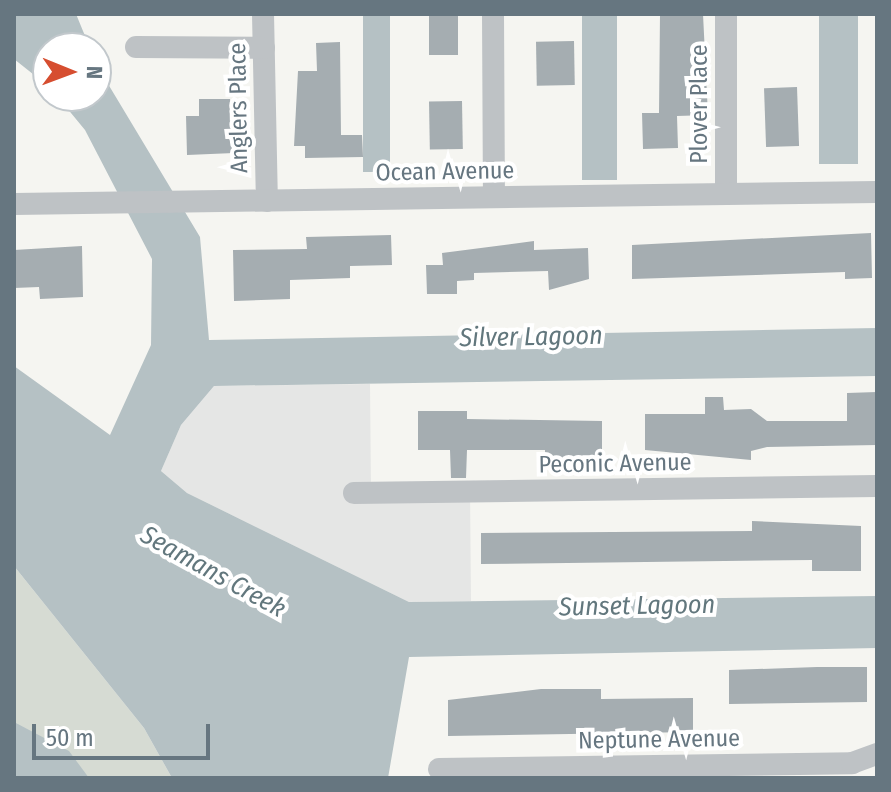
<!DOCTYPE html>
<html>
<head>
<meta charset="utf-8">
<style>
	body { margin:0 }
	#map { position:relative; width:891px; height:792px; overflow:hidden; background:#f5f5f1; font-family:"Fira Sans Condensed",sans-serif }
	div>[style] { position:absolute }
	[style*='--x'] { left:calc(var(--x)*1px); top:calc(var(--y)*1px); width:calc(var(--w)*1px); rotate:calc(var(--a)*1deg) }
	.built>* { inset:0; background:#e5e6e5 }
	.green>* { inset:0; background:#d6dbd3 }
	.water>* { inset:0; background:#b5c1c4; transform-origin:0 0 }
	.building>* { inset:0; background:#a5adb1; transform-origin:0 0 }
	.street>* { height:22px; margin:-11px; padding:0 11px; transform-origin:11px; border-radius:11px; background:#bec2c5 }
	span { translate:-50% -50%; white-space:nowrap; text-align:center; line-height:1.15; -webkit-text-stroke:8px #fff; paint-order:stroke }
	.street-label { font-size:24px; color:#667680 }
	.water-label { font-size:26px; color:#62777d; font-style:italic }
	.frame { position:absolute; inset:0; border:16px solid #667680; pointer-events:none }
	.north { position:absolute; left:32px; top:32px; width:80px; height:80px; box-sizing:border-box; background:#fff; border:2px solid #c2c8cc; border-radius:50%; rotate:91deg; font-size:22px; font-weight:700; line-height:32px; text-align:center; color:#667680 }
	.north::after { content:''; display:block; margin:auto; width:28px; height:36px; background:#d64e30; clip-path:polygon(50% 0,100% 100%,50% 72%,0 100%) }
	.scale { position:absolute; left:32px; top:724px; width:178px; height:36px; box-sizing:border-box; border:4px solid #667680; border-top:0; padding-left:10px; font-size:24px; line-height:28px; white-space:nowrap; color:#667680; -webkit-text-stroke:6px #fff; paint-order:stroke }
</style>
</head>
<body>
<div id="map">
	<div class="built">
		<div style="clip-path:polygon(370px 384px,371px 490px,470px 489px,471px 601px,409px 602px,187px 493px,161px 471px,181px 425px,214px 386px)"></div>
	</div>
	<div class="green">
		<div style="clip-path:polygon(14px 566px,144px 728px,172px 778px,14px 778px)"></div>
	</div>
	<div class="water">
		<div style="clip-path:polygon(14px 14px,76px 14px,90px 48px,48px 48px,48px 86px,14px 59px)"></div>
		<div style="left:363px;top:14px;width:27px;height:158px"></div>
		<div style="left:582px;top:14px;width:35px;height:166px"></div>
		<div style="left:819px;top:14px;width:39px;height:150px"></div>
		<div style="clip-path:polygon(96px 64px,200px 237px,209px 340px,877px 328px,877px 376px,214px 386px,181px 425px,161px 471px,187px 493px,409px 602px,877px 596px,877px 648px,409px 657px,388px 778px,172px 778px,144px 728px,14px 566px,14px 366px,110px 435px,151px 345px,152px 259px,85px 130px,57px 96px,96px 96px)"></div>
		<div style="clip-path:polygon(14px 722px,69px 751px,89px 778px,14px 778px)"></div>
	</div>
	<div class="building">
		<div style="left:429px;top:14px;width:29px;height:41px"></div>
		<div style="clip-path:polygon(660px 14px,703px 14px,708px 115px,677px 116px,678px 148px,643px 149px,642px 113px,659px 113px)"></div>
		<div style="left:574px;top:41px;width:44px;height:38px;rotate:89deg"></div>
		<div style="clip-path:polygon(340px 42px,341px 135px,362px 135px,363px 157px,305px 158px,305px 146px,294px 146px,298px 71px,317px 71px,316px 43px)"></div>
		<div style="left:797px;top:87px;width:59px;height:33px;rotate:88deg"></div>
		<div style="clip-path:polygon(199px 99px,230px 99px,234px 153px,187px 155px,186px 116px,199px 116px)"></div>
		<div style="left:462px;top:101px;width:48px;height:33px;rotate:89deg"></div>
		<div style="clip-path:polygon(871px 233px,872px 278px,845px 279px,845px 272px,632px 279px,632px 245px)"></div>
		<div style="clip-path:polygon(391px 235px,392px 265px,350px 266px,350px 278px,290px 280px,290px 299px,234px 301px,233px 250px,307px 249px,306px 237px)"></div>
		<div style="clip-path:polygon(534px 241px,534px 250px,588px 248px,589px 279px,549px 290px,548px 271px,474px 273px,474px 280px,457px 281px,457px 294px,427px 294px,426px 265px,443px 265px,442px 253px)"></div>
		<div style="clip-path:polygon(82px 246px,83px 297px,40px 299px,39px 287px,14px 288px,14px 250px)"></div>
		<div style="clip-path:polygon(877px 392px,877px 445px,767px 447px,751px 451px,751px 460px,645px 450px,645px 414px,705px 414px,705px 397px,723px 397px,724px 410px,751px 409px,767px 421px,847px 421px,847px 393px)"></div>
		<div style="clip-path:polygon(418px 411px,467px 411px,467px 419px,602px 421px,602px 460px,545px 460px,545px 450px,467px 450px,466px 478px,451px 478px,450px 450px,418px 450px)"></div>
		<div style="clip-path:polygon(752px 521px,861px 526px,861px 571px,812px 571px,812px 560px,481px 564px,481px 533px,752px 531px)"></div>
		<div style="clip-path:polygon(817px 667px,867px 667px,867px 702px,729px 704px,729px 670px)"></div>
		<div style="clip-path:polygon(541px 689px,601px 689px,601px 699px,693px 698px,693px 732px,448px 736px,448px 700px)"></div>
	</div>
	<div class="street">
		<div style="--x:263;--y:14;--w:187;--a:88.8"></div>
		<div style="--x:493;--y:14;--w:183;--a:89.7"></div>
		<div style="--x:726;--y:14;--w:180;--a:90"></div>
		<div style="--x:136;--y:47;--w:128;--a:0.4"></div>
		<div style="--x:14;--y:204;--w:863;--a:-0.8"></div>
		<div style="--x:354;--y:493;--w:523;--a:-0.77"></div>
		<div style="--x:439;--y:769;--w:413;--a:-0.8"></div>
		<div style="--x:852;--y:763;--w:27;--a:-20"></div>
	</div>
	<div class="street-label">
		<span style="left:700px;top:104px;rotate:-90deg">Plover Place</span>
		<span style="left:239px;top:108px;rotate:-91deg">Anglers Place</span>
		<span style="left:445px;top:172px;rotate:-1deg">Ocean Avenue</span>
		<span style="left:615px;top:464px;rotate:-1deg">Peconic Avenue</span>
		<span style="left:659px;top:740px;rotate:-1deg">Neptune Avenue</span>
	</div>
	<div class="water-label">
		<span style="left:531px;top:337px;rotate:-1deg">Silver Lagoon</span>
		<span style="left:213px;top:572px;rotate:29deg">Seamans Creek</span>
		<span style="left:637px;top:606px;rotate:-1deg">Sunset Lagoon</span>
	</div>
	<div class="frame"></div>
	<div class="north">N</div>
	<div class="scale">50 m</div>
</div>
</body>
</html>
